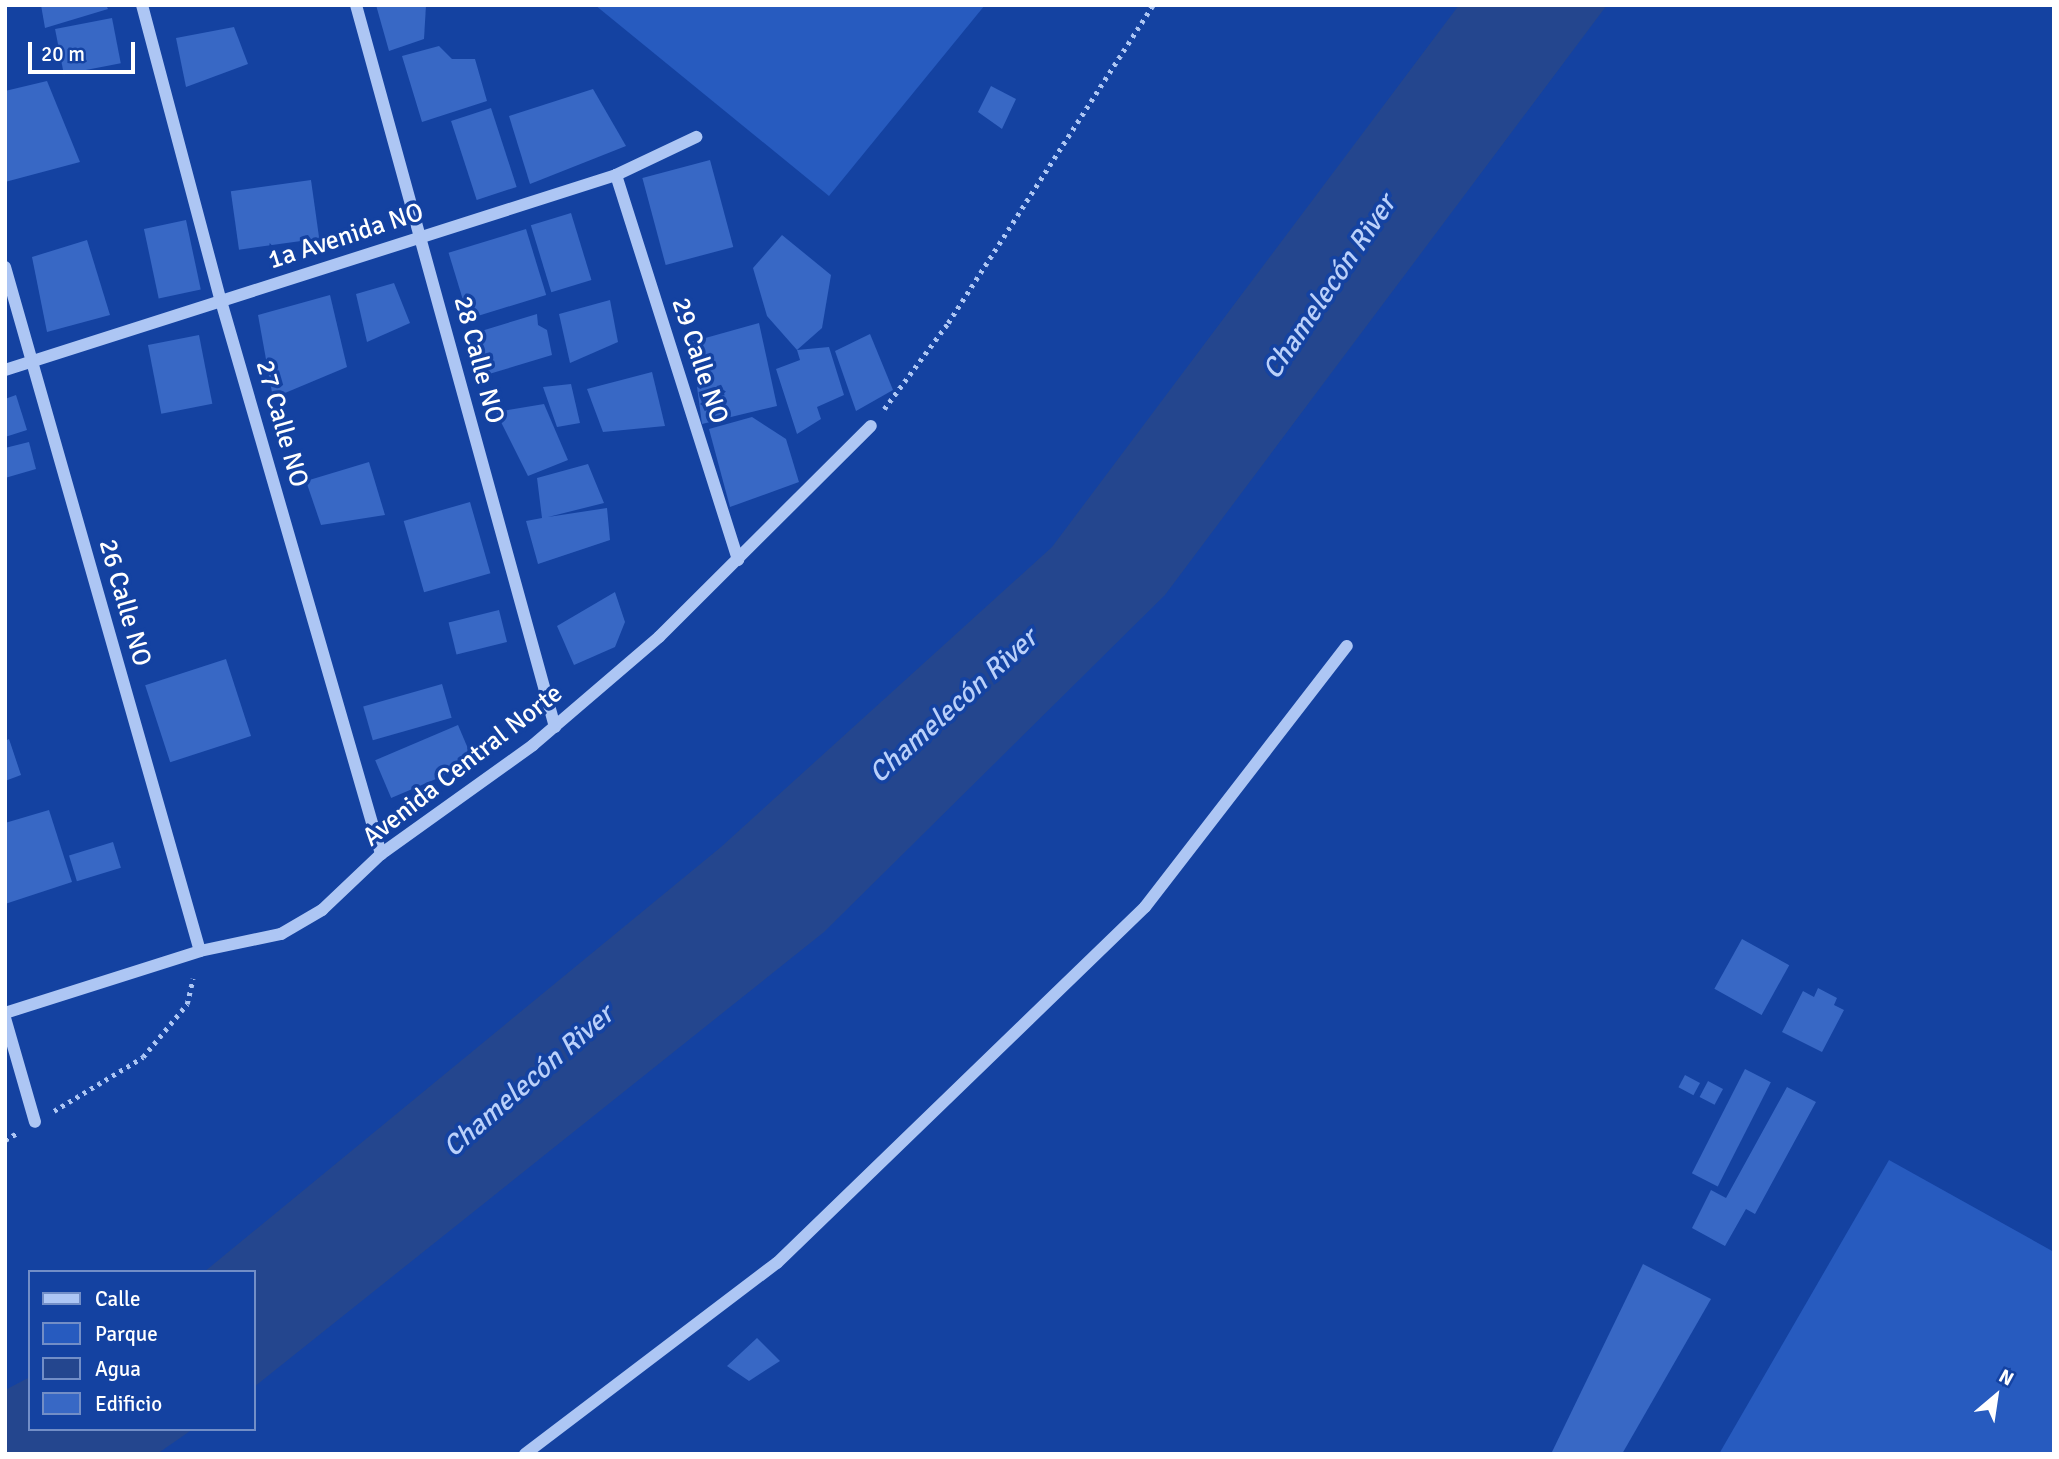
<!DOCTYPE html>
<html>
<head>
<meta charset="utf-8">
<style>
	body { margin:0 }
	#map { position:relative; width:2059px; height:1459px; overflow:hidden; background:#1442a1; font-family:Signika,sans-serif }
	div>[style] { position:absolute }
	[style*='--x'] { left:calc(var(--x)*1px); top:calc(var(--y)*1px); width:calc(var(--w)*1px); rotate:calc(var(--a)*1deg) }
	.green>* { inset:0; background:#275bbf }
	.water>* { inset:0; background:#24468e }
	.building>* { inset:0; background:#3868c5; transform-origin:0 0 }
	.path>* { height:4.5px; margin-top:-2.25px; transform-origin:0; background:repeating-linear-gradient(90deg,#adc6f4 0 3.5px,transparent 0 8.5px) }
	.minor>* { height:12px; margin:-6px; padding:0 6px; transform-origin:6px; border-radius:6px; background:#adc6f4 }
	span { translate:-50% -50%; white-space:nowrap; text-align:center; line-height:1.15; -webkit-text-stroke:7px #1442a1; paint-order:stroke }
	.street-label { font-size:26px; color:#fff }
	.water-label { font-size:28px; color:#bad0fa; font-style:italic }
	.frame { position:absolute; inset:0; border:7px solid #fff; pointer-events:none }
	.legend { position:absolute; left:28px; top:1270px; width:228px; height:161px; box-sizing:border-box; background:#1442a1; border:2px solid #728ec7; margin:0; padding:9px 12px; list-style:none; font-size:21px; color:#fff }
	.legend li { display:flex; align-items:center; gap:14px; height:35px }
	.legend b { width:35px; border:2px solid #728ec7 }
	.north { position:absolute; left:1961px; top:1361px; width:70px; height:70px; -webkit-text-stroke:5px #1442a1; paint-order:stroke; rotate:29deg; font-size:19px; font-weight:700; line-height:28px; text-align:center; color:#fff }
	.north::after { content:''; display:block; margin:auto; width:24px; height:32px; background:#fff; clip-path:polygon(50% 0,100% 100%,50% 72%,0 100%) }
	.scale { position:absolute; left:28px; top:42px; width:107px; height:32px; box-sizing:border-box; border:4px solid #fff; border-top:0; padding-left:9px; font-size:21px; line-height:24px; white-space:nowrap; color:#fff; -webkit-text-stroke:5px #1442a1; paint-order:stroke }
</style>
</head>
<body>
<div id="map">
	<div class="green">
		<div style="clip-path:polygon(595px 5px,985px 5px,829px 196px)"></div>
		<div style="clip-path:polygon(1889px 1160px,2054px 1252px,2054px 1454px,1719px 1454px)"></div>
	</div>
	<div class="water">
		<div style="clip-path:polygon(1459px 5px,1607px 5px,1165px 595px,824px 932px,254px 1387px,254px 1272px,204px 1272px,721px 847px,1052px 547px)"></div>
		<div style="clip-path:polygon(30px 1377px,30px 1429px,193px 1429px,157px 1454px,5px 1454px,5px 1390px)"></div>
	</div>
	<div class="building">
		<div style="clip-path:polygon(41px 5px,106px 5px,108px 9px,45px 28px)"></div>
		<div style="clip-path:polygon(376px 5px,426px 5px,424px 39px,389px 51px)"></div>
		<div style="left:112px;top:18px;width:46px;height:58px;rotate:79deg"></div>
		<div style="clip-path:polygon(234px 27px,248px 64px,186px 87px,176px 38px)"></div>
		<div style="clip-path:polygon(439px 46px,452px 59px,475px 59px,487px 101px,422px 122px,402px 56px)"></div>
		<div style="clip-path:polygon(47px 81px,80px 162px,5px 182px,5px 91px)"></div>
		<div style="clip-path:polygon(991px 86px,1016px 99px,1002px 129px,978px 112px)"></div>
		<div style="clip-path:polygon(593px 89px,626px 146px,530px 184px,509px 116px)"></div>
		<div style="left:491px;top:108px;width:83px;height:42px;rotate:72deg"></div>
		<div style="left:710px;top:160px;width:90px;height:70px;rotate:75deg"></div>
		<div style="left:311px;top:180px;width:59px;height:81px;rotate:82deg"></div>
		<div style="left:571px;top:213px;width:70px;height:42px;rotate:73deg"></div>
		<div style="left:186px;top:220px;width:71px;height:43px;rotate:78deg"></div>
		<div style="left:526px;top:229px;width:69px;height:81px;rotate:73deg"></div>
		<div style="clip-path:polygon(782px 235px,831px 275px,822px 328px,797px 350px,767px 316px,753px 268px)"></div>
		<div style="clip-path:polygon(87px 240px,110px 315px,47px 332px,32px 257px)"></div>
		<div style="clip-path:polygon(394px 283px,410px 323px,367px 342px,356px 294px)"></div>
		<div style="clip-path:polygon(330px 295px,347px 367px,273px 398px,258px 315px)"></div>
		<div style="clip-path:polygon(610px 300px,618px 342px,570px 363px,559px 314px)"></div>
		<div style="clip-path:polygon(537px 314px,538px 325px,547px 330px,552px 355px,479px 377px,478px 332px)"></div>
		<div style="clip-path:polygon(759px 323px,777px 406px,702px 424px,691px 342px)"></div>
		<div style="clip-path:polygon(870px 334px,893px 390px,856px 411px,835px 351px)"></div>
		<div style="left:199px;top:335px;width:70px;height:52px;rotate:79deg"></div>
		<div style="clip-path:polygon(829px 347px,844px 395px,817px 407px,821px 419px,797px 434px,776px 369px,800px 360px,797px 350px)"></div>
		<div style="clip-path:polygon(652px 372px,665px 426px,603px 432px,587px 389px)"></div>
		<div style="clip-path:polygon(571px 384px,580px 423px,557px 427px,543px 387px)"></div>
		<div style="clip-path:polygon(16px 395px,27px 430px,5px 437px,5px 399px)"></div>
		<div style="clip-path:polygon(544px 404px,568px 460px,528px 476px,496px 412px)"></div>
		<div style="clip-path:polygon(752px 417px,786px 439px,799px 482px,730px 507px,709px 429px)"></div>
		<div style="clip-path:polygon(29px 442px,36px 469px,5px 478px,5px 448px)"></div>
		<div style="clip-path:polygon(369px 462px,385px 515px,321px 525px,306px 481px)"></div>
		<div style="clip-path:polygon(588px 464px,604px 503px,548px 517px,607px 508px,610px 540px,538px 564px,526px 521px,542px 518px,537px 478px)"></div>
		<div style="left:470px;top:502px;width:74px;height:69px;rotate:74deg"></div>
		<div style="clip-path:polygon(615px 592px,625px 622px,615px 647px,574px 665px,557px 626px)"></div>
		<div style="left:499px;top:610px;width:33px;height:52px;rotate:76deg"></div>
		<div style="left:226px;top:659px;width:81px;height:85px;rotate:72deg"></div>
		<div style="left:442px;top:684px;width:35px;height:82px;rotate:74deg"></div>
		<div style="left:458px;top:725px;width:41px;height:90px;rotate:67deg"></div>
		<div style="clip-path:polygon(9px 739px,21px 775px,5px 781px,5px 741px)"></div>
		<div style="clip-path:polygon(49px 810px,72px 882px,5px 904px,5px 823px)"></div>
		<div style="left:113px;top:842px;width:27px;height:46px;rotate:73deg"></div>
		<div style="left:1742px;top:939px;width:54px;height:57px;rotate:29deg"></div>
		<div style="clip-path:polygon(1818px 988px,1837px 998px,1834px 1005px,1844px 1010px,1822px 1052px,1782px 1032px,1803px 991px,1814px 997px)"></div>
		<div style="left:1745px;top:1069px;width:29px;height:117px;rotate:27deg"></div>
		<div style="left:1685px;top:1075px;width:17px;height:14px;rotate:28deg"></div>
		<div style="left:1708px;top:1081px;width:17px;height:18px;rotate:28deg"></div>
		<div style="clip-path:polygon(1787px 1087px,1816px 1102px,1755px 1214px,1746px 1209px,1725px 1246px,1692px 1228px,1711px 1190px,1726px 1198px)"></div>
		<div style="clip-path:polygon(1643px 1264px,1711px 1299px,1622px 1454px,1551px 1454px)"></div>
		<div style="clip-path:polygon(757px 1338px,780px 1361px,749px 1381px,727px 1366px)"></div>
	</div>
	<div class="path">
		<div style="--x:884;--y:409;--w:107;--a:-53.3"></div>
		<div style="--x:948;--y:323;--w:378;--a:-57.2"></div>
		<div style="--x:54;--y:1111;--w:104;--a:-31.2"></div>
		<div style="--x:143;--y:1057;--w:69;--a:-50.3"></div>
		<div style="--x:187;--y:1004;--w:26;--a:-77"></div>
		<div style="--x:5;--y:1140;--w:14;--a:-30"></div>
	</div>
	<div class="minor">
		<div style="--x:142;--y:5;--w:306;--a:75.1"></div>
		<div style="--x:221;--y:301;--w:576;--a:73.86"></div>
		<div style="--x:356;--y:5;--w:749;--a:74.59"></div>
		<div style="--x:616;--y:175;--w:404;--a:72.4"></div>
		<div style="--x:5;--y:267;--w:711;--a:74.09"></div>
		<div style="--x:5;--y:370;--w:641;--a:-17.7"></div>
		<div style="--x:616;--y:175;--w:89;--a:-25.4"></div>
		<div style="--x:5;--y:1013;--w:205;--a:-17.6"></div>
		<div style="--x:200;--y:951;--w:83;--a:-11.9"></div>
		<div style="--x:281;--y:934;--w:48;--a:-30.3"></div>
		<div style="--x:322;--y:910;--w:81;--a:-43.5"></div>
		<div style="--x:381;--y:854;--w:187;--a:-35.6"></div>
		<div style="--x:533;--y:745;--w:166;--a:-40.6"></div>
		<div style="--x:659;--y:637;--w:299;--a:-44.9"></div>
		<div style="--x:5;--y:1018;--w:108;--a:73.9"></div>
		<div style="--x:525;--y:1454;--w:316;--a:-37.2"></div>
		<div style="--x:777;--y:1263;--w:512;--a:-44.05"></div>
		<div style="--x:1145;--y:907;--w:330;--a:-52.3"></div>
	</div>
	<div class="street-label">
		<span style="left:346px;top:237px;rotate:-18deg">1a Avenida NO</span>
		<span style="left:478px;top:360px;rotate:75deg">28 Calle NO</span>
		<span style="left:699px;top:361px;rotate:72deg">29 Calle NO</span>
		<span style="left:281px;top:424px;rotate:74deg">27 Calle NO</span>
		<span style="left:124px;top:603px;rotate:74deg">26 Calle NO</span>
		<span style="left:463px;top:766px;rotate:-38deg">Avenida Central Norte</span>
	</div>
	<div class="water-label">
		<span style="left:1329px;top:287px;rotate:-56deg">Chamelecón River</span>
		<span style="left:953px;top:706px;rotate:-42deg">Chamelecón River</span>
		<span style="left:528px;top:1081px;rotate:-41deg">Chamelecón River</span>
	</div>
	<div class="frame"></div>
	<ul class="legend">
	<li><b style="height:9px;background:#adc6f4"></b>Calle</li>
	<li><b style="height:19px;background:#275bbf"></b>Parque</li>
	<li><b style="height:19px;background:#24468e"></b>Agua</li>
	<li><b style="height:19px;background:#3868c5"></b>Edificio</li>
	</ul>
	<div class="north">N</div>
	<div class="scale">20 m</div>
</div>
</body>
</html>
